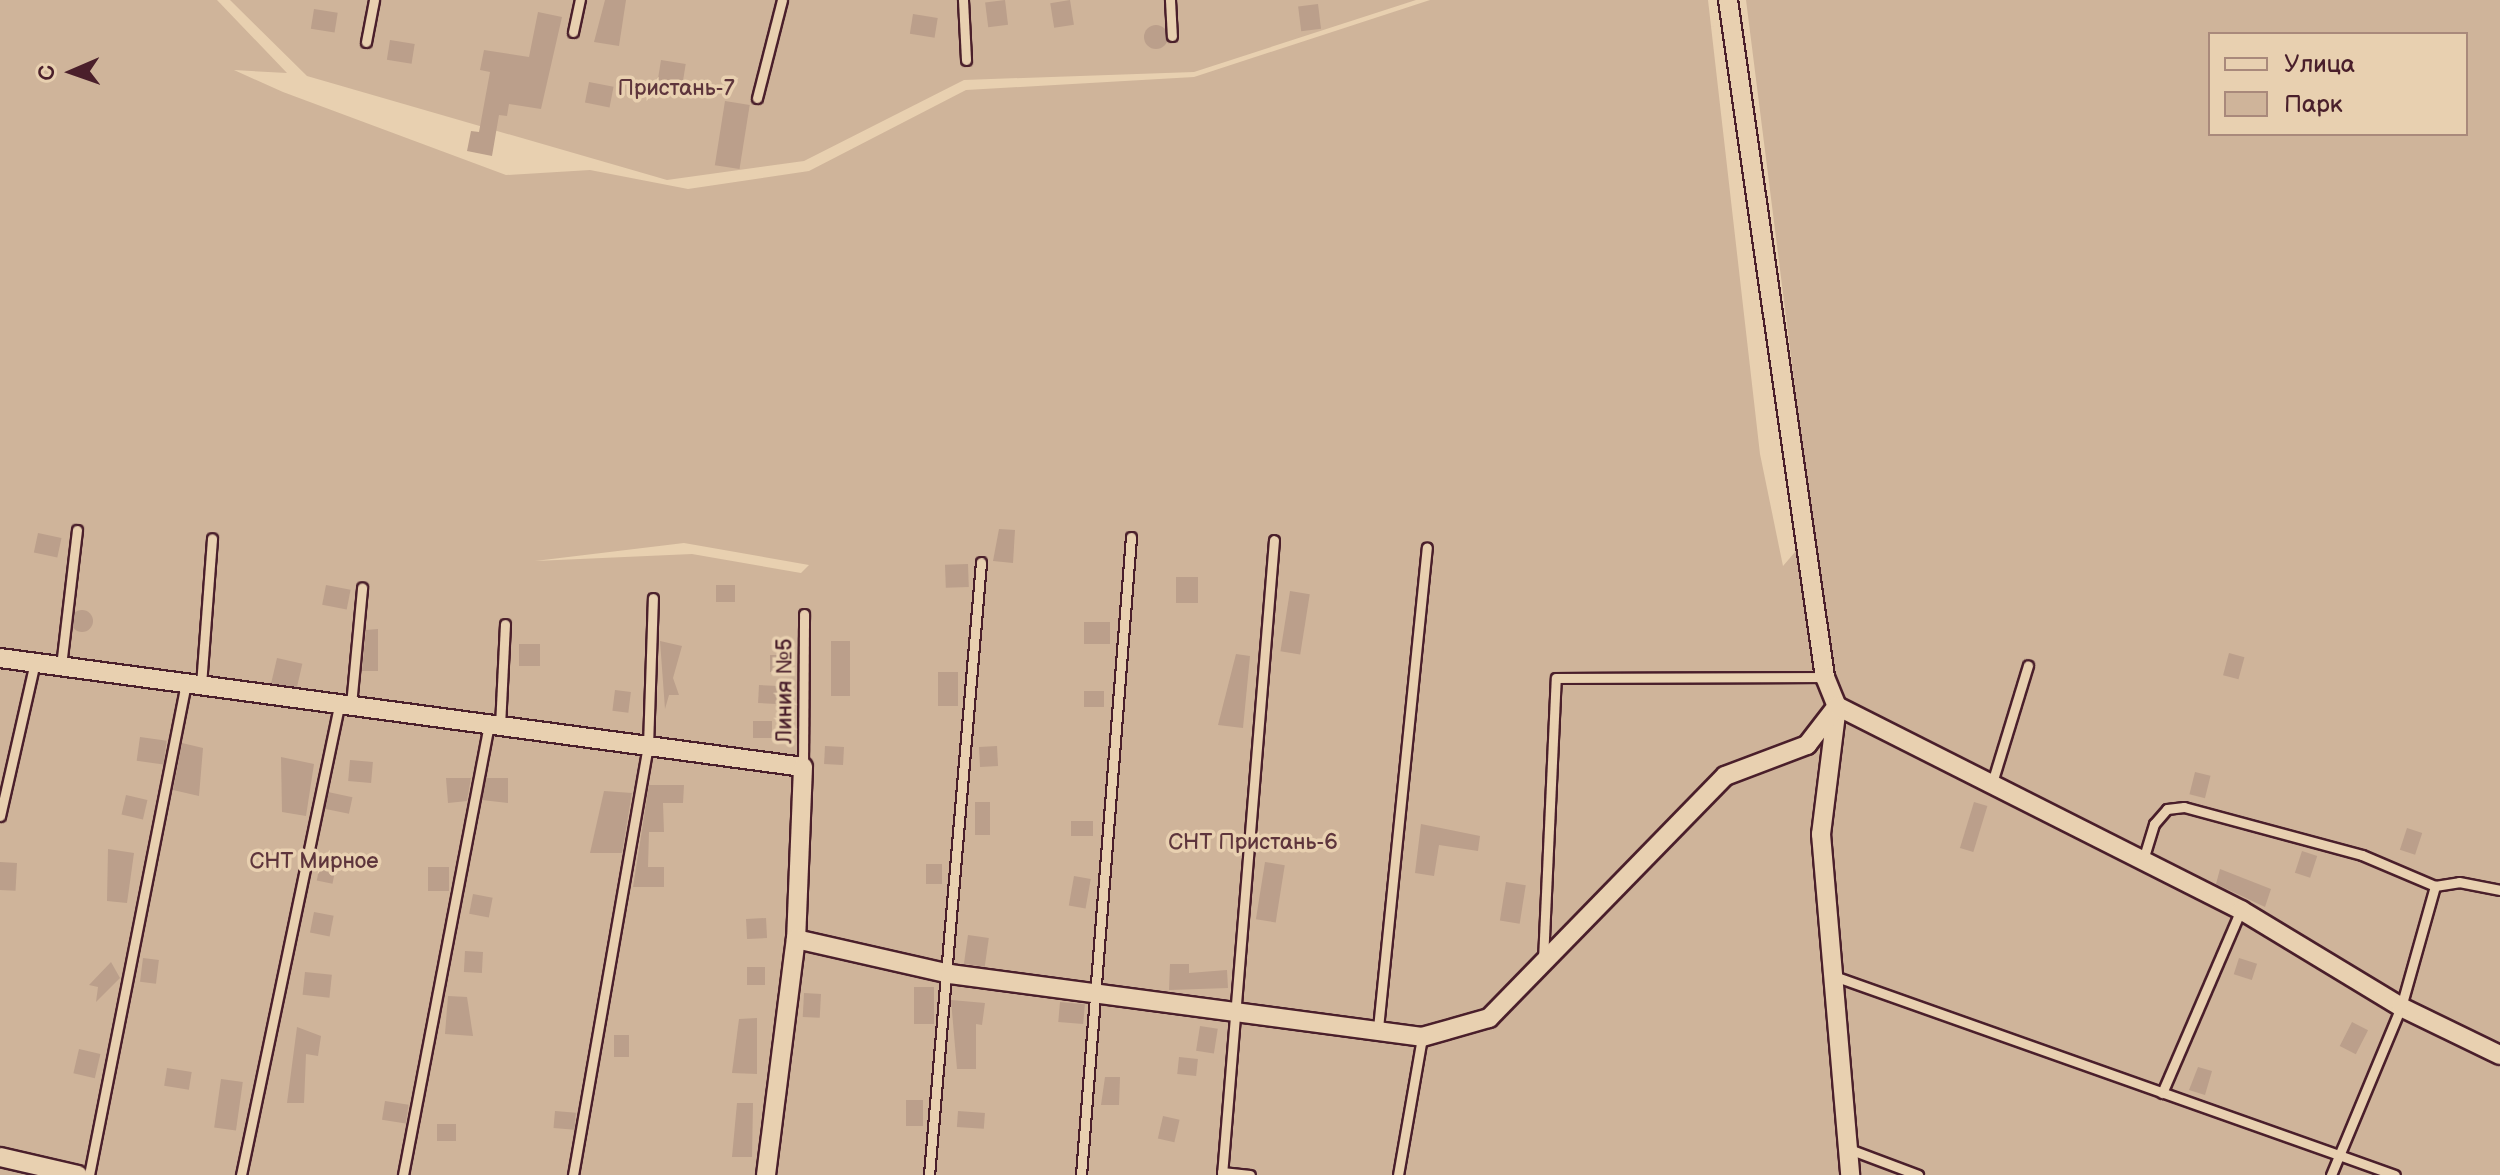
<!DOCTYPE html>
<html>
<head>
<meta charset="utf-8">
<style>
	body { margin:0 }
	#map { position:relative; width:2500px; height:1175px; overflow:hidden; background:#e8d0b0; font-family:"Balsamiq Sans",sans-serif }
	div>[style] { position:absolute }
	[style*='--x'] { left:calc(var(--x)*1px); top:calc(var(--y)*1px); width:calc(var(--w)*1px); rotate:calc(var(--a)*1deg) }
	.green>* { inset:0; background:#cfb49a }
	.building>* { inset:0; background:#bb9f8b; transform-origin:0 0 }
	.round { border-radius:50% }
	.roads { filter:drop-shadow(2px 0 #4a1f2b) drop-shadow(-2px 0 #4a1f2b) drop-shadow(0 2px #4a1f2b) drop-shadow(0 -2px #4a1f2b) }
	.service>* { height:9px; margin:-4.5px; padding:0 4.5px; transform-origin:4.5px; border-radius:4.5px; background:#e8d0b0 }
	.minor>* { height:18px; margin:-9px; padding:0 9px; transform-origin:9px; border-radius:9px; background:#e8d0b0 }
	span { translate:-50% -50%; white-space:nowrap; text-align:center; line-height:1.15; -webkit-text-stroke:7px #e8d0b0; paint-order:stroke }
	.park-label { font-size:22px; color:#5e353c }
	.street-label { font-size:22px; color:#4a1f2b }
	.legend { position:absolute; left:2208px; top:32px; width:260px; height:104px; box-sizing:border-box; background:#e8d0b0; border:2px solid #a9897b; margin:0; padding:10px 14px; list-style:none; font-size:24px; color:#4a1f2b }
	.legend li { display:flex; align-items:center; gap:16px; height:40px }
	.legend b { width:40px; border:2px solid #a9897b }
	.north { position:absolute; left:32px; top:32px; width:80px; height:80px; -webkit-text-stroke:6px #e8d0b0; paint-order:stroke; rotate:268deg; font-size:22px; font-weight:700; line-height:32px; text-align:center; color:#4a1f2b }
	.north::after { content:''; display:block; margin:auto; width:28px; height:36px; background:#4a1f2b; clip-path:polygon(50% 0,100% 100%,50% 72%,0 100%) }
</style>
</head>
<body>
<div id="map">
	<div class="green">
		<div style="clip-path:polygon(evenodd,0 0,217px 0,287px 73px,234px 70px,283px 92px,506px 175px,590px 170px,688px 189px,809px 171px,966px 90px,1194px 77px,1430px 0,1708px 0,1760px 454px,1783px 566px,1813px 531px,1746px 0,2500px 0,2500px 1175px,0 1175px,0 0,2210px 34px,2466px 34px,2466px 134px,2210px 134px,2210px 34px,0 0,684px 543px,809px 565px,801px 573px,692px 554px,535px 561px,684px 543px)"></div>
		<div style="clip-path:polygon(230px 0,1416px 0,1194px 72px,964px 80px,804px 161px,667px 180px,307px 76px)"></div>
	</div>
	<div class="building">
		<div style="clip-path:polygon(605px 0,626px 0,619px 46px,594px 42px)"></div>
		<div style="left:1005px;top:0;width:25px;height:20px;rotate:83deg"></div>
		<div style="left:1070px;top:0;width:25px;height:20px;rotate:81deg"></div>
		<div style="left:1318px;top:4px;width:25px;height:20px;rotate:83deg"></div>
		<div style="left:314px;top:9px;width:24px;height:20px;rotate:9deg"></div>
		<div style="clip-path:polygon(538px 12px,562px 17px,541px 109px,509px 104px,507px 116px,499px 115px,492px 156px,467px 151px,471px 131px,479px 132px,490px 72px,480px 70px,484px 50px,529px 57px)"></div>
		<div style="left:913px;top:14px;width:25px;height:20px;rotate:9deg"></div>
		<div class="round" style="left:1144px;top:25px;width:24px;height:24px"></div>
		<div style="left:390px;top:40px;width:25px;height:20px;rotate:9deg"></div>
		<div style="left:661px;top:60px;width:25px;height:20px;rotate:9deg"></div>
		<div style="left:589px;top:82px;width:25px;height:21px;rotate:11deg"></div>
		<div style="left:725px;top:101px;width:25px;height:65px;rotate:9deg"></div>
		<div style="clip-path:polygon(999px 529px,1015px 530px,1013px 563px,993px 561px)"></div>
		<div style="left:38px;top:533px;width:24px;height:20px;rotate:12deg"></div>
		<div style="left:968px;top:564px;width:23px;height:23px;rotate:88deg"></div>
		<div style="left:1198px;top:577px;width:26px;height:22px;rotate:90deg"></div>
		<div style="left:326px;top:585px;width:25px;height:20px;rotate:11deg"></div>
		<div style="left:716px;top:585px;width:19px;height:17px"></div>
		<div style="left:1290px;top:591px;width:20px;height:61px;rotate:9deg"></div>
		<div class="round" style="left:71px;top:610px;width:22px;height:22px"></div>
		<div style="left:1084px;top:622px;width:26px;height:22px"></div>
		<div style="clip-path:polygon(378px 629px,378px 671px,362px 671px,366px 630px)"></div>
		<div style="clip-path:polygon(660px 641px,682px 646px,673px 678px,679px 695px,669px 695px,665px 709px)"></div>
		<div style="left:831px;top:641px;width:19px;height:55px"></div>
		<div style="left:519px;top:644px;width:21px;height:22px"></div>
		<div style="left:2229px;top:653px;width:16px;height:23px;rotate:15deg"></div>
		<div style="clip-path:polygon(1236px 654px,1250px 656px,1243px 728px,1218px 725px)"></div>
		<div style="left:770px;top:655px;width:18px;height:17px"></div>
		<div style="left:277px;top:658px;width:26px;height:26px;rotate:13deg"></div>
		<div style="left:938px;top:672px;width:20px;height:34px"></div>
		<div style="left:759px;top:685px;width:19px;height:18px;rotate:3deg"></div>
		<div style="left:615px;top:690px;width:16px;height:21px;rotate:7deg"></div>
		<div style="left:1084px;top:691px;width:20px;height:16px"></div>
		<div style="left:753px;top:721px;width:19px;height:17px"></div>
		<div style="left:140px;top:737px;width:27px;height:24px;rotate:8deg"></div>
		<div style="clip-path:polygon(182px 743px,203px 748px,199px 796px,173px 790px)"></div>
		<div style="left:825px;top:746px;width:19px;height:18px;rotate:3deg"></div>
		<div style="left:997px;top:746px;width:20px;height:18px;rotate:87deg"></div>
		<div style="clip-path:polygon(281px 757px,314px 764px,306px 816px,282px 812px)"></div>
		<div style="left:350px;top:760px;width:23px;height:21px;rotate:5deg"></div>
		<div style="left:2195px;top:772px;width:16px;height:23px;rotate:14deg"></div>
		<div style="clip-path:polygon(446px 778px,471px 778px,467px 801px,448px 803px)"></div>
		<div style="clip-path:polygon(486px 778px,508px 778px,508px 803px,482px 800px)"></div>
		<div style="clip-path:polygon(649px 785px,684px 785px,683px 803px,663px 803px,664px 832px,649px 832px,648px 867px,664px 867px,664px 887px,633px 887px)"></div>
		<div style="clip-path:polygon(604px 791px,632px 793px,622px 853px,590px 853px)"></div>
		<div style="left:328px;top:792px;width:25px;height:17px;rotate:12deg"></div>
		<div style="left:126px;top:795px;width:22px;height:20px;rotate:13deg"></div>
		<div style="left:975px;top:802px;width:15px;height:33px"></div>
		<div style="left:1974px;top:802px;width:14px;height:48px;rotate:17deg"></div>
		<div style="left:1071px;top:821px;width:22px;height:15px"></div>
		<div style="clip-path:polygon(1421px 824px,1480px 836px,1478px 851px,1439px 845px,1434px 876px,1415px 873px)"></div>
		<div style="left:2407px;top:828px;width:16px;height:23px;rotate:18deg"></div>
		<div style="clip-path:polygon(108px 849px,134px 853px,127px 903px,107px 901px)"></div>
		<div style="left:2302px;top:851px;width:16px;height:23px;rotate:18deg"></div>
		<div style="left:321px;top:859px;width:16px;height:22px;rotate:11deg"></div>
		<div style="left:0;top:862px;width:17px;height:28px;rotate:3deg"></div>
		<div style="left:1265px;top:862px;width:20px;height:58px;rotate:9deg"></div>
		<div style="left:926px;top:864px;width:16px;height:20px"></div>
		<div style="left:428px;top:867px;width:21px;height:24px"></div>
		<div style="clip-path:polygon(2220px 869px,2271px 889px,2265px 907px,2216px 884px)"></div>
		<div style="left:1074px;top:876px;width:17px;height:30px;rotate:10deg"></div>
		<div style="left:1506px;top:882px;width:20px;height:39px;rotate:9deg"></div>
		<div style="left:473px;top:894px;width:20px;height:20px;rotate:11deg"></div>
		<div style="left:314px;top:912px;width:20px;height:21px;rotate:11deg"></div>
		<div style="left:766px;top:918px;width:20px;height:20px;rotate:87deg"></div>
		<div style="left:968px;top:935px;width:21px;height:29px;rotate:8deg"></div>
		<div style="left:465px;top:951px;width:18px;height:21px;rotate:3deg"></div>
		<div style="left:143px;top:958px;width:16px;height:24px;rotate:7deg"></div>
		<div style="left:2239px;top:958px;width:19px;height:17px;rotate:18deg"></div>
		<div style="clip-path:polygon(111px 962px,120px 978px,96px 1002px,98px 987px,89px 985px)"></div>
		<div style="clip-path:polygon(1170px 964px,1189px 964px,1189px 973px,1227px 970px,1228px 988px,1169px 990px)"></div>
		<div style="left:747px;top:967px;width:18px;height:18px"></div>
		<div style="left:305px;top:972px;width:27px;height:23px;rotate:6deg"></div>
		<div style="left:914px;top:987px;width:20px;height:37px"></div>
		<div style="left:804px;top:993px;width:17px;height:24px;rotate:3deg"></div>
		<div style="clip-path:polygon(448px 996px,467px 997px,473px 1036px,445px 1034px)"></div>
		<div style="clip-path:polygon(951px 1000px,985px 1003px,982px 1025px,976px 1024px,976px 1069px,957px 1069px)"></div>
		<div style="left:1060px;top:1002px;width:25px;height:20px;rotate:5deg"></div>
		<div style="clip-path:polygon(757px 1018px,757px 1074px,732px 1073px,739px 1019px)"></div>
		<div style="left:2352px;top:1022px;width:18px;height:27px;rotate:27deg"></div>
		<div style="left:1200px;top:1026px;width:18px;height:25px;rotate:9deg"></div>
		<div style="clip-path:polygon(297px 1027px,321px 1036px,318px 1056px,306px 1054px,304px 1103px,287px 1103px)"></div>
		<div style="left:614px;top:1035px;width:15px;height:22px"></div>
		<div style="left:79px;top:1049px;width:22px;height:25px;rotate:13deg"></div>
		<div style="left:1179px;top:1057px;width:19px;height:17px;rotate:6deg"></div>
		<div style="clip-path:polygon(2198px 1067px,2212px 1071px,2205px 1095px,2189px 1090px)"></div>
		<div style="left:167px;top:1068px;width:25px;height:18px;rotate:9deg"></div>
		<div style="clip-path:polygon(1105px 1077px,1120px 1077px,1119px 1105px,1101px 1105px)"></div>
		<div style="left:221px;top:1079px;width:22px;height:49px;rotate:8deg"></div>
		<div style="left:906px;top:1100px;width:17px;height:26px"></div>
		<div style="left:385px;top:1101px;width:24px;height:19px;rotate:9deg"></div>
		<div style="clip-path:polygon(737px 1103px,753px 1103px,752px 1157px,732px 1157px)"></div>
		<div style="left:555px;top:1111px;width:21px;height:17px;rotate:5deg"></div>
		<div style="left:958px;top:1111px;width:27px;height:16px;rotate:4deg"></div>
		<div style="left:1163px;top:1116px;width:17px;height:23px;rotate:13deg"></div>
		<div style="left:437px;top:1124px;width:19px;height:17px"></div>
	</div>
	<div class="roads">
		<div class="service">
			<div style="--x:963;--y:0;--w:60;--a:87.1"></div>
			<div style="--x:1170;--y:0;--w:36;--a:87"></div>
			<div style="--x:573;--y:32;--w:33;--a:-78"></div>
			<div style="--x:366;--y:42;--w:43;--a:-79.2"></div>
			<div style="--x:757;--y:98;--w:101;--a:-75.7"></div>
			<div style="--x:61;--y:666;--w:137;--a:-83.3"></div>
			<div style="--x:201;--y:685;--w:147;--a:-85.7"></div>
			<div style="--x:351;--y:705;--w:118;--a:-84.6"></div>
			<div style="--x:500;--y:726;--w:102;--a:-87.2"></div>
			<div style="--x:803;--y:767;--w:153;--a:-89.6"></div>
			<div style="--x:1992;--y:783;--w:123;--a:-73"></div>
			<div style="--x:0;--y:816;--w:158;--a:-77.2"></div>
			<div style="--x:2143;--y:860;--w:38;--a:-73"></div>
			<div style="--x:2154;--y:824;--w:20;--a:-49"></div>
			<div style="--x:2167;--y:809;--w:17;--a:-7"></div>
			<div style="--x:2184;--y:807;--w:184;--a:15.1"></div>
			<div style="--x:2362;--y:855;--w:79;--a:23"></div>
			<div style="--x:1543;--y:960;--w:282;--a:-87.4"></div>
			<div style="--x:1556;--y:678;--w:269;--a:-0.2"></div>
			<div style="--x:1834;--y:976;--w:595;--a:19.53"></div>
			<div style="--x:1378;--y:1028;--w:483;--a:-84.2"></div>
			<div style="--x:2162;--y:1093;--w:199;--a:-66.7"></div>
			<div style="--x:1849;--y:1149;--w:74;--a:20.6"></div>
			<div style="--x:1222;--y:1172;--w:28;--a:6"></div>
			<div style="--x:89;--y:1175;--w:501;--a:-78.85"></div>
			<div style="--x:241;--y:1175;--w:481;--a:-78.2"></div>
			<div style="--x:403;--y:1175;--w:459;--a:-79.2"></div>
			<div style="--x:573;--y:1175;--w:436;--a:-80.1"></div>
			<div style="--x:648;--y:746;--w:148;--a:-88.1"></div>
			<div style="--x:929;--y:1175;--w:615;--a:-85.15"></div>
			<div style="--x:1081;--y:1175;--w:640;--a:-85.52"></div>
			<div style="--x:1222;--y:1175;--w:637;--a:-85.32"></div>
			<div style="--x:1398;--y:1175;--w:140;--a:-80.1"></div>
			<div style="--x:2331;--y:1175;--w:182;--a:-67.4"></div>
			<div style="--x:2401;--y:1007;--w:126;--a:-74.3"></div>
			<div style="--x:2435;--y:886;--w:24;--a:-9"></div>
			<div style="--x:2459;--y:882;--w:42;--a:11"></div>
		</div>
		<div class="minor">
			<div style="--x:1728;--y:0;--w:684;--a:81.85"></div>
			<div style="--x:1825;--y:677;--w:31;--a:68"></div>
			<div style="--x:1837;--y:706;--w:129;--a:97.1"></div>
			<div style="--x:1821;--y:834;--w:342;--a:85.1"></div>
			<div style="--x:0;--y:658;--w:810;--a:7.73"></div>
			<div style="--x:803;--y:767;--w:172;--a:92.3"></div>
			<div style="--x:796;--y:939;--w:158;--a:12.8"></div>
			<div style="--x:950;--y:974;--w:476;--a:7.6"></div>
			<div style="--x:1422;--y:1037;--w:70;--a:-15.8"></div>
			<div style="--x:1489;--y:1018;--w:338;--a:-45.7"></div>
			<div style="--x:1725;--y:776;--w:88;--a:-20.7"></div>
			<div style="--x:1807;--y:745;--w:49;--a:-52.4"></div>
			<div style="--x:1837;--y:706;--w:453;--a:26.8"></div>
			<div style="--x:2241;--y:910;--w:187;--a:31.2"></div>
			<div style="--x:2401;--y:1007;--w:110;--a:25.9"></div>
			<div style="--x:0;--y:1157;--w:80;--a:13"></div>
			<div style="--x:766;--y:1175;--w:238;--a:-82.8"></div>
		</div>
	</div>
	<div class="park-label">
		<span style="left:676px;top:89px">Пристань-7</span>
		<span style="left:1253px;top:843px">СНТ Пристань-6</span>
		<span style="left:314px;top:862px">СНТ Мирное</span>
	</div>
	<div class="street-label">
		<span style="left:785px;top:691px;rotate:-90deg">Линия №5</span>
	</div>
	<ul class="legend">
	<li><b style="height:10px;background:#e8d0b0"></b>Улица</li>
	<li><b style="height:22px;background:#cfb49a"></b>Парк</li>
	</ul>
	<div class="north">С</div>
</div>
</body>
</html>
